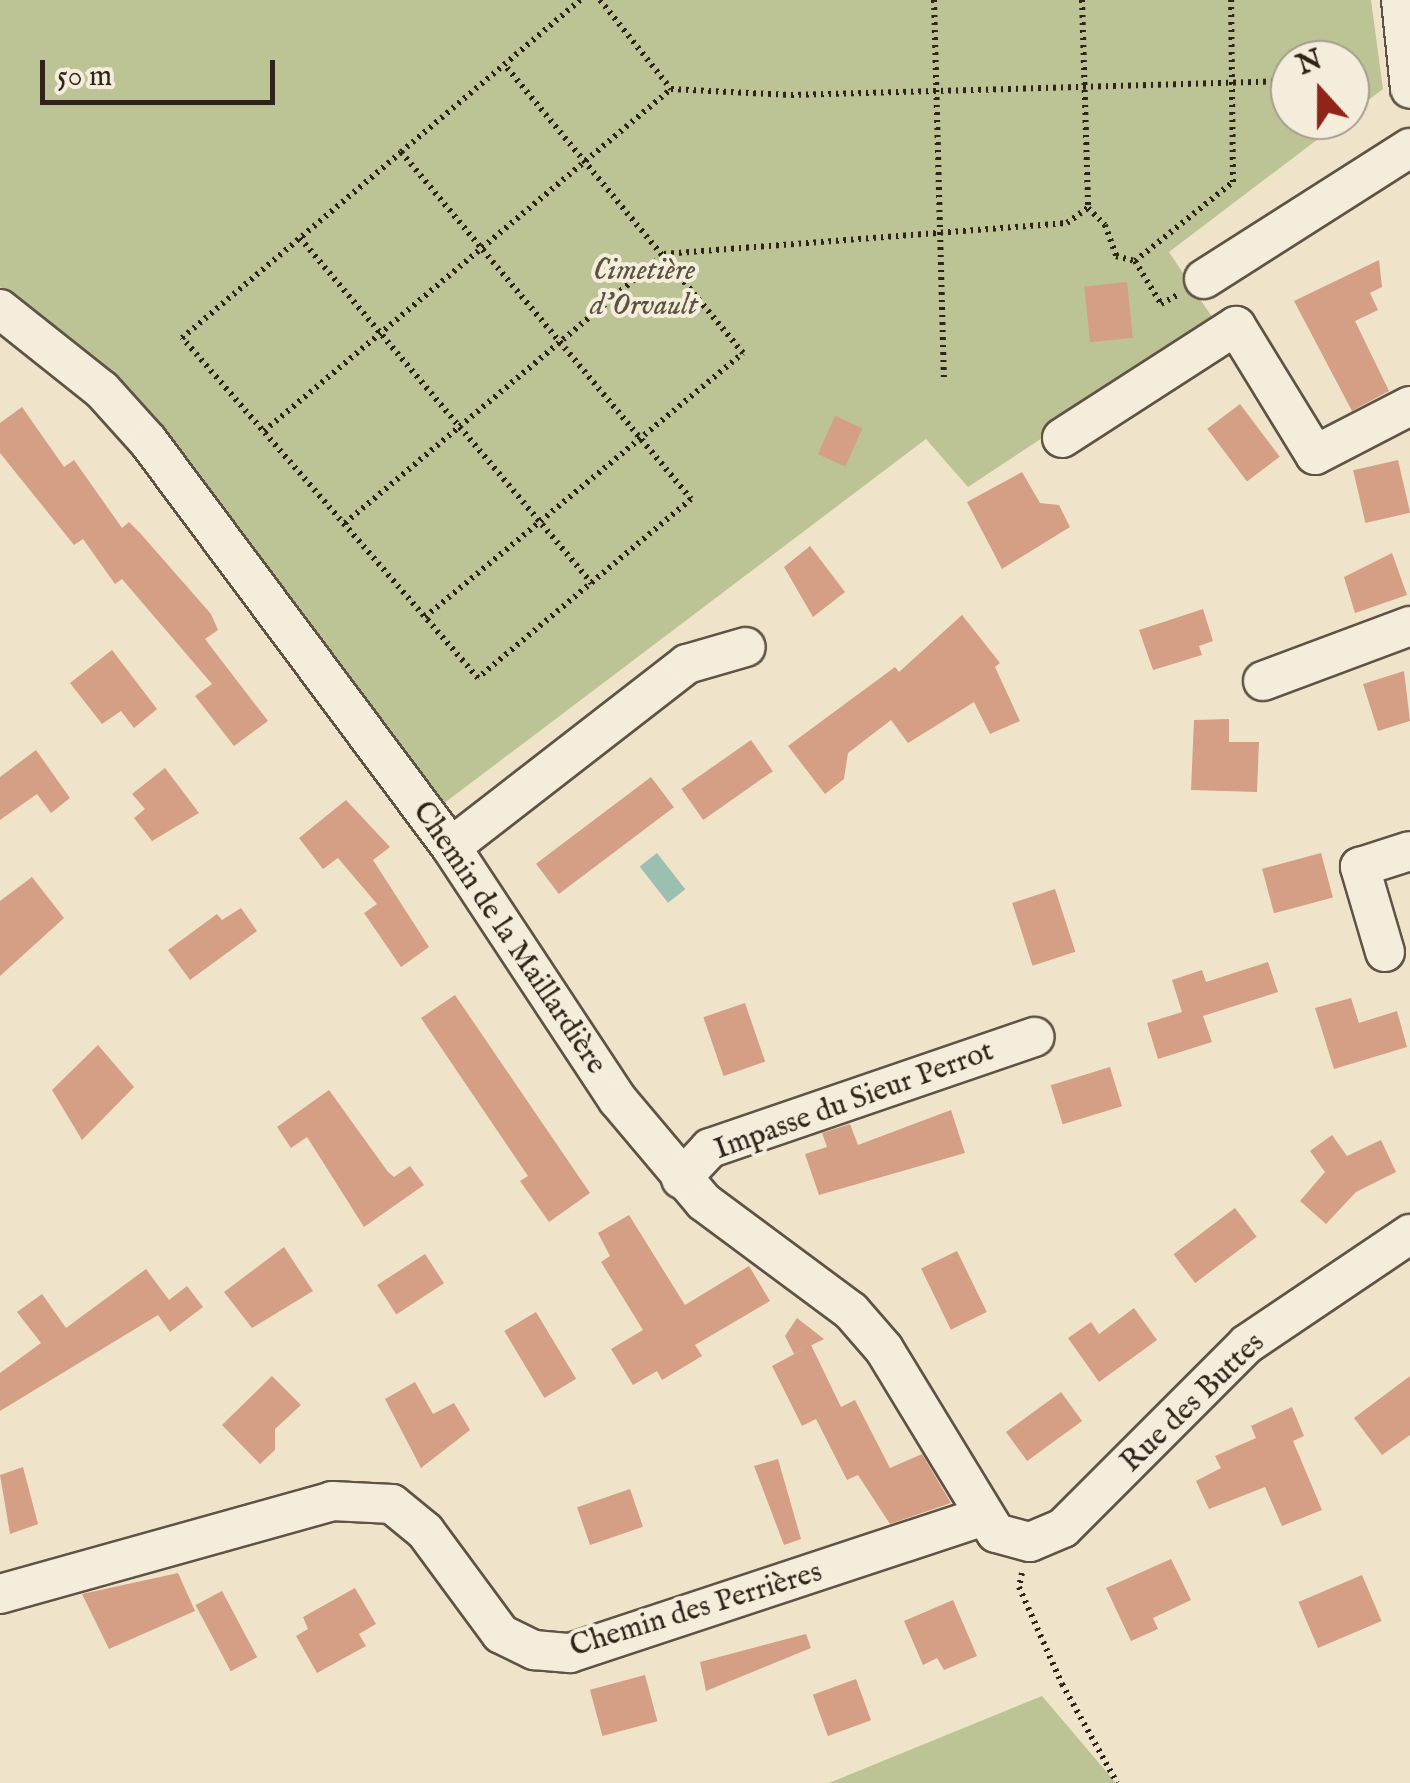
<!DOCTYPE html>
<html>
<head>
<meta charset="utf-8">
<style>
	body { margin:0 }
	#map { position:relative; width:1410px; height:1783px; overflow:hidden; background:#efe4c9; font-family:"IM FELL English",serif }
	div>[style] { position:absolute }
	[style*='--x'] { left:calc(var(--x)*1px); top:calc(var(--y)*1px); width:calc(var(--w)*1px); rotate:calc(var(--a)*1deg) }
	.green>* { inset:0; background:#bcc394 }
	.water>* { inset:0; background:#9bbfb0; transform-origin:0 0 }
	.building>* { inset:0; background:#d49f85; transform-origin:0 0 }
	.path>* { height:6px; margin-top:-3px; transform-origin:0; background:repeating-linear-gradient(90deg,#30231b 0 2.5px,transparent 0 7.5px) }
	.roads { filter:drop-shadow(2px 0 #605346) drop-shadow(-2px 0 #605346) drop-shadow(0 2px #605346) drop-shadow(0 -2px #605346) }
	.minor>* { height:38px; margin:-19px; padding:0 19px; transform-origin:19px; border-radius:19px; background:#f5eddc }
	span { translate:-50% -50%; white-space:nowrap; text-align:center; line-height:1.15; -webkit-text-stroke:8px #f5eddc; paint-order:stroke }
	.park-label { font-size:30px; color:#5a533f; font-style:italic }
	.street-label { font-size:30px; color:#30231b }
	.north { position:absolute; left:1270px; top:40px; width:100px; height:100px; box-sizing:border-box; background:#f5eddc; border:2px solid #a69c8f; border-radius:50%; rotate:339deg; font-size:28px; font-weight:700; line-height:40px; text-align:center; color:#30231b }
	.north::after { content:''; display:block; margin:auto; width:35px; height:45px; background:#8f2418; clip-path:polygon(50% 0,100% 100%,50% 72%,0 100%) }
	.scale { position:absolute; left:40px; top:60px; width:235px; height:45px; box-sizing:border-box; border:5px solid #30231b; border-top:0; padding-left:12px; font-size:30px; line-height:35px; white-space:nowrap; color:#30231b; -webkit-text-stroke:8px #f5eddc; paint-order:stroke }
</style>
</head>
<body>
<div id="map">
	<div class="green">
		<div style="clip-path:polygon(0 0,1371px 0,1383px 89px,1350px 114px,1350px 60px,1290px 60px,1290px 120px,1343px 120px,1169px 252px,1216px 323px,968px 487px,926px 439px,443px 804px,155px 421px,0 287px)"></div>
		<div style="clip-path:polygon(1042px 1696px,1116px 1783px,829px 1783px)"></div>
	</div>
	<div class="water">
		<div style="left:657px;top:853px;width:46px;height:22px;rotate:52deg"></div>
	</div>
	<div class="building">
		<div style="clip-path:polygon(1379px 260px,1382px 287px,1370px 293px,1378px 310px,1355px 321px,1389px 391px,1352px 411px,1294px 301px)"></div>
		<div style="left:1127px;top:282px;width:56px;height:43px;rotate:84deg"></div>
		<div style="left:1240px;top:404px;width:66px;height:41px;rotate:53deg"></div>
		<div style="clip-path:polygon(22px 407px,64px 467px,74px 460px,122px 528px,129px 522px,140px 533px,211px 614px,218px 630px,205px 639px,268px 721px,234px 746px,195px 696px,212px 684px,122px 579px,115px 584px,83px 539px,74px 545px,0 453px,0 423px)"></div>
		<div style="left:835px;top:416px;width:30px;height:42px;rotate:24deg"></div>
		<div style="left:1398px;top:460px;width:54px;height:46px;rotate:77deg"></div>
		<div style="clip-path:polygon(1022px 472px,1040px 503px,1059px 505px,1070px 527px,1002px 569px,967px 502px)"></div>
		<div style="clip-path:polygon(810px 546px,845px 592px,813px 617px,784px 567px)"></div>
		<div style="clip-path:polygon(1392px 553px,1407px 595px,1355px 613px,1344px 577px)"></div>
		<div style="clip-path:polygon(1203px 609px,1213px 641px,1199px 646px,1202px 655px,1153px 670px,1139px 630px)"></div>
		<div style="clip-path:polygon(962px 615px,1000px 663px,995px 667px,1020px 721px,990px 734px,974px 702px,908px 743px,891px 720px,848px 753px,844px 779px,825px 794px,788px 746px,895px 667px,899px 672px)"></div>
		<div style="clip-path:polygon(112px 650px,157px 709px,134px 728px,121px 711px,102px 724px,70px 683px)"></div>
		<div style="clip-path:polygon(1404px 671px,1410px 721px,1378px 731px,1363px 684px)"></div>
		<div style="clip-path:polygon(1229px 719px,1229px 742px,1259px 742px,1257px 792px,1191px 790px,1194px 720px)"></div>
		<div style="left:751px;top:740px;width:38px;height:85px;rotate:55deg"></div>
		<div style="clip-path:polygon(36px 750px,70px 798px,51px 813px,37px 794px,0 820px,0 777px)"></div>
		<div style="clip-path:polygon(165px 768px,199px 813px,152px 841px,134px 818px,145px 809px,132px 794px)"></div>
		<div style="left:651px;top:777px;width:38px;height:144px;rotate:53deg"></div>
		<div style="clip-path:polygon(346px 800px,390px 847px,373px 860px,429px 947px,401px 967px,364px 913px,377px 904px,338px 858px,323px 869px,299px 838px)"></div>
		<div style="left:1321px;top:853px;width:46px;height:61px;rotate:75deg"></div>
		<div style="clip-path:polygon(32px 877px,64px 918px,0 976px,0 901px)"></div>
		<div style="left:1055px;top:889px;width:66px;height:45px;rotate:72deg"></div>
		<div style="clip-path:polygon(241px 908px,257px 931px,190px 980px,168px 950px,217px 914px,222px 920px)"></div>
		<div style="clip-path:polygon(1268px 962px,1278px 992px,1203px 1016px,1212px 1042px,1158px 1059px,1147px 1023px,1182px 1012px,1172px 980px,1202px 970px,1206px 982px)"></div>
		<div style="clip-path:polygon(455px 995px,590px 1193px,549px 1222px,520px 1181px,528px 1176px,421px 1018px)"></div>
		<div style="clip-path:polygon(1351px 998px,1359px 1023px,1397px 1011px,1407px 1047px,1334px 1069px,1315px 1008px)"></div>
		<div style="left:745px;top:1003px;width:62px;height:44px;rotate:71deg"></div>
		<div style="clip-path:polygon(98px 1045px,134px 1087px,82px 1140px,52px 1090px)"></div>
		<div style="left:1110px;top:1067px;width:41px;height:62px;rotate:73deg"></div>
		<div style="clip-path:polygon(329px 1090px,388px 1172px,394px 1177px,410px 1166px,424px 1185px,364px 1227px,307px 1137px,291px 1148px,277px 1127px)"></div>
		<div style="clip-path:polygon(951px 1110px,965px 1153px,819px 1195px,805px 1154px,827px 1147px,822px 1133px,850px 1124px,858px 1145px)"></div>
		<div style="clip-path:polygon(1332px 1135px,1347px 1156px,1381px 1140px,1396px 1172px,1356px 1192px,1326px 1224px,1300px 1201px,1325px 1172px,1310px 1151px)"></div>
		<div style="left:1235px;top:1208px;width:36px;height:77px;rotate:53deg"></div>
		<div style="clip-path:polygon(629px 1215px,685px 1305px,749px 1266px,770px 1301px,695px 1345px,702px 1356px,662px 1380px,657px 1371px,633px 1385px,611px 1349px,643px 1330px,601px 1262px,610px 1256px,598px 1233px)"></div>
		<div style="clip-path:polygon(284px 1247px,313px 1291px,252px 1328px,224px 1292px)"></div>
		<div style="left:957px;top:1251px;width:68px;height:40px;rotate:64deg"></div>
		<div style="left:425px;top:1254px;width:35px;height:57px;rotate:57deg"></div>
		<div style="clip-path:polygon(146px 1269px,169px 1300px,187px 1286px,203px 1307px,170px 1332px,158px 1315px,0 1411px,0 1373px,41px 1343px,17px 1312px,42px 1294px,66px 1328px)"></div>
		<div style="clip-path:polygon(1134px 1308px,1157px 1340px,1099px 1382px,1068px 1338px,1091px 1322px,1099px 1334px)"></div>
		<div style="left:536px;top:1312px;width:78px;height:37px;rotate:59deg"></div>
		<div style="clip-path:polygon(797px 1318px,824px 1339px,794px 1354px,785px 1336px)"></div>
		<div style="clip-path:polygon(811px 1345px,841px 1407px,855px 1400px,890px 1468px,922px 1454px,951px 1503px,890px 1524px,858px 1475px,847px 1480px,816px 1419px,802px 1426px,772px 1366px)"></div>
		<div style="clip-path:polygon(272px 1376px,301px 1405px,275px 1429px,275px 1450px,260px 1464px,222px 1425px)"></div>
		<div style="clip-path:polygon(1410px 1376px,1410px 1435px,1382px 1455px,1354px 1418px)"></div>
		<div style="clip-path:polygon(415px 1382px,433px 1414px,454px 1403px,470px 1430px,421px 1468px,385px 1399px)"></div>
		<div style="left:1061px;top:1392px;width:36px;height:68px;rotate:54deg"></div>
		<div style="clip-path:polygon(1292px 1407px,1304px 1436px,1293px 1441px,1322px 1510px,1282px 1526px,1265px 1487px,1209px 1509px,1196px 1481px,1221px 1468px,1215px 1456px,1256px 1438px,1251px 1426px)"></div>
		<div style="clip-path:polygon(778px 1459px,801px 1539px,784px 1545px,754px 1466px)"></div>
		<div style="clip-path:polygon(23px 1467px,38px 1524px,10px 1534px,0 1475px)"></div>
		<div style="left:630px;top:1489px;width:40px;height:56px;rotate:71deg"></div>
		<div style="clip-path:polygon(1171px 1559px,1191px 1600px,1153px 1618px,1158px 1629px,1131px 1641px,1106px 1588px)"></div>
		<div style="clip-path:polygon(178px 1573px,195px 1611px,109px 1649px,82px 1594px)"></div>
		<div style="left:1362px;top:1575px;width:50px;height:69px;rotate:67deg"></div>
		<div style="clip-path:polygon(355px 1588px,376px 1624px,359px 1634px,366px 1646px,317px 1673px,296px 1636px,308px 1629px,303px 1617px)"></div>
		<div style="left:222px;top:1591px;width:75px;height:30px;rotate:62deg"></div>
		<div style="clip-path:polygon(953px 1600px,977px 1656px,944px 1670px,937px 1658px,923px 1665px,904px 1621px)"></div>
		<div style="clip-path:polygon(806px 1634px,811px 1648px,706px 1691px,700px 1662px)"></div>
		<div style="left:645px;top:1675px;width:48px;height:57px;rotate:75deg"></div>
		<div style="left:856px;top:1679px;width:44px;height:46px;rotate:70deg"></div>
	</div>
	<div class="path">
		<div style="--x:600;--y:0;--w:114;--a:51.4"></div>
		<div style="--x:934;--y:0;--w:379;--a:88.5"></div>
		<div style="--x:1082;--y:0;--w:208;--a:88.3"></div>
		<div style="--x:1088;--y:208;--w:24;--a:45"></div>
		<div style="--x:1105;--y:225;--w:33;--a:70"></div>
		<div style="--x:1116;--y:256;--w:20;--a:15"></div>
		<div style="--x:1135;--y:261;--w:126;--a:-38.9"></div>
		<div style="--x:1233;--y:182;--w:182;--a:-90.6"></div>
		<div style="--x:1350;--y:80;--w:7;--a:0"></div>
		<div style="--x:401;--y:152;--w:452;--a:50.1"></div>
		<div style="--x:691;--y:499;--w:278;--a:140"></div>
		<div style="--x:478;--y:678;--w:451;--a:-131"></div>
		<div style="--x:182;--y:338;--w:287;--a:-40.3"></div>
		<div style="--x:401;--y:152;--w:235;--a:-40.3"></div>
		<div style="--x:300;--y:238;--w:452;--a:49.8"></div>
		<div style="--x:1135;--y:261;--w:50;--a:58.8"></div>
		<div style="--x:1161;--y:304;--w:18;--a:-29"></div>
		<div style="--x:264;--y:431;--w:532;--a:-40.04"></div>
		<div style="--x:671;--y:89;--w:120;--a:2.9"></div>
		<div style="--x:791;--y:95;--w:499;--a:-1.6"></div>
		<div style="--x:345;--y:523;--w:417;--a:-40.1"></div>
		<div style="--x:664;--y:254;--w:404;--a:-4.4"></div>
		<div style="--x:1067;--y:223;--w:26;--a:-36"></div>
		<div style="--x:425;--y:617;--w:413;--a:-39.7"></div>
		<div style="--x:743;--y:353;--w:375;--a:-129.6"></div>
		<div style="--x:1022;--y:1573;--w:14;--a:102"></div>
		<div style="--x:1019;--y:1587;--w:106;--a:66.1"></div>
		<div style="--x:1062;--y:1684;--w:113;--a:60.9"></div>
	</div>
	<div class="roads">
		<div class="minor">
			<div style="--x:1401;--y:0;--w:89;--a:84.2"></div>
			<div style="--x:1204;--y:279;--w:244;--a:-32.5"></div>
			<div style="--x:0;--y:309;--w:130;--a:38.5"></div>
			<div style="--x:102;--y:390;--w:69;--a:48"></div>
			<div style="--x:148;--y:441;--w:507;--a:53.27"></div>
			<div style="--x:451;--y:847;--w:303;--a:56.6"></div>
			<div style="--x:618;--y:1100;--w:133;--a:49.9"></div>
			<div style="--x:704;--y:1202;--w:183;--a:36.6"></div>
			<div style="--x:851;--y:1311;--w:50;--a:49"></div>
			<div style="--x:884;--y:1349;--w:215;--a:58.7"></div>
			<div style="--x:996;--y:1533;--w:35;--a:15"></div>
			<div style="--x:1030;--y:1542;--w:36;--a:-23"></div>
			<div style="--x:1063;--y:1528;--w:260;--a:-45"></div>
			<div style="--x:1247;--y:1344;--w:197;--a:-34"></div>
			<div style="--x:1062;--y:438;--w:207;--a:-32.8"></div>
			<div style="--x:1236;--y:326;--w:151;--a:58.5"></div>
			<div style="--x:1315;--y:455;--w:107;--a:-27.3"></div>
			<div style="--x:1263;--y:681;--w:157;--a:-20.5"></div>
			<div style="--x:451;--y:847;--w:299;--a:-37.8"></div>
			<div style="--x:687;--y:664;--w:61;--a:-16.1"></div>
			<div style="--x:1385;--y:952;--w:89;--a:-106.4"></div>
			<div style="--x:1360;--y:867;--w:52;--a:-17.7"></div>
			<div style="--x:681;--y:1179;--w:42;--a:-46.9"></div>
			<div style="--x:710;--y:1148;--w:343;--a:-18.9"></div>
			<div style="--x:0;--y:1594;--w:345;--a:-15.6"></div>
			<div style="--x:332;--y:1501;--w:60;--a:2.9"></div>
			<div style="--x:392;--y:1504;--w:43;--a:39.3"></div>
			<div style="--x:425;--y:1531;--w:128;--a:53.6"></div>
			<div style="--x:501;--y:1634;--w:37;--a:26"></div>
			<div style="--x:534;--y:1650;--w:36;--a:5"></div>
			<div style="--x:570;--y:1653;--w:434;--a:-18.3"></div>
		</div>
	</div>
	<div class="park-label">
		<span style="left:644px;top:288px">Cimetière<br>d'Orvault</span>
	</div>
	<div class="street-label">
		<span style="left:509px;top:938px;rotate:56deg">Chemin de la Maillardière</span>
		<span style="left:854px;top:1101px;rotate:-20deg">Impasse du Sieur Perrot</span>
		<span style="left:1193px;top:1403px;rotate:-44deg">Rue des Buttes</span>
		<span style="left:696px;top:1610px;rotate:-17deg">Chemin des Perrières</span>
	</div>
	<div class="north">N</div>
	<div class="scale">50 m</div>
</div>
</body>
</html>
